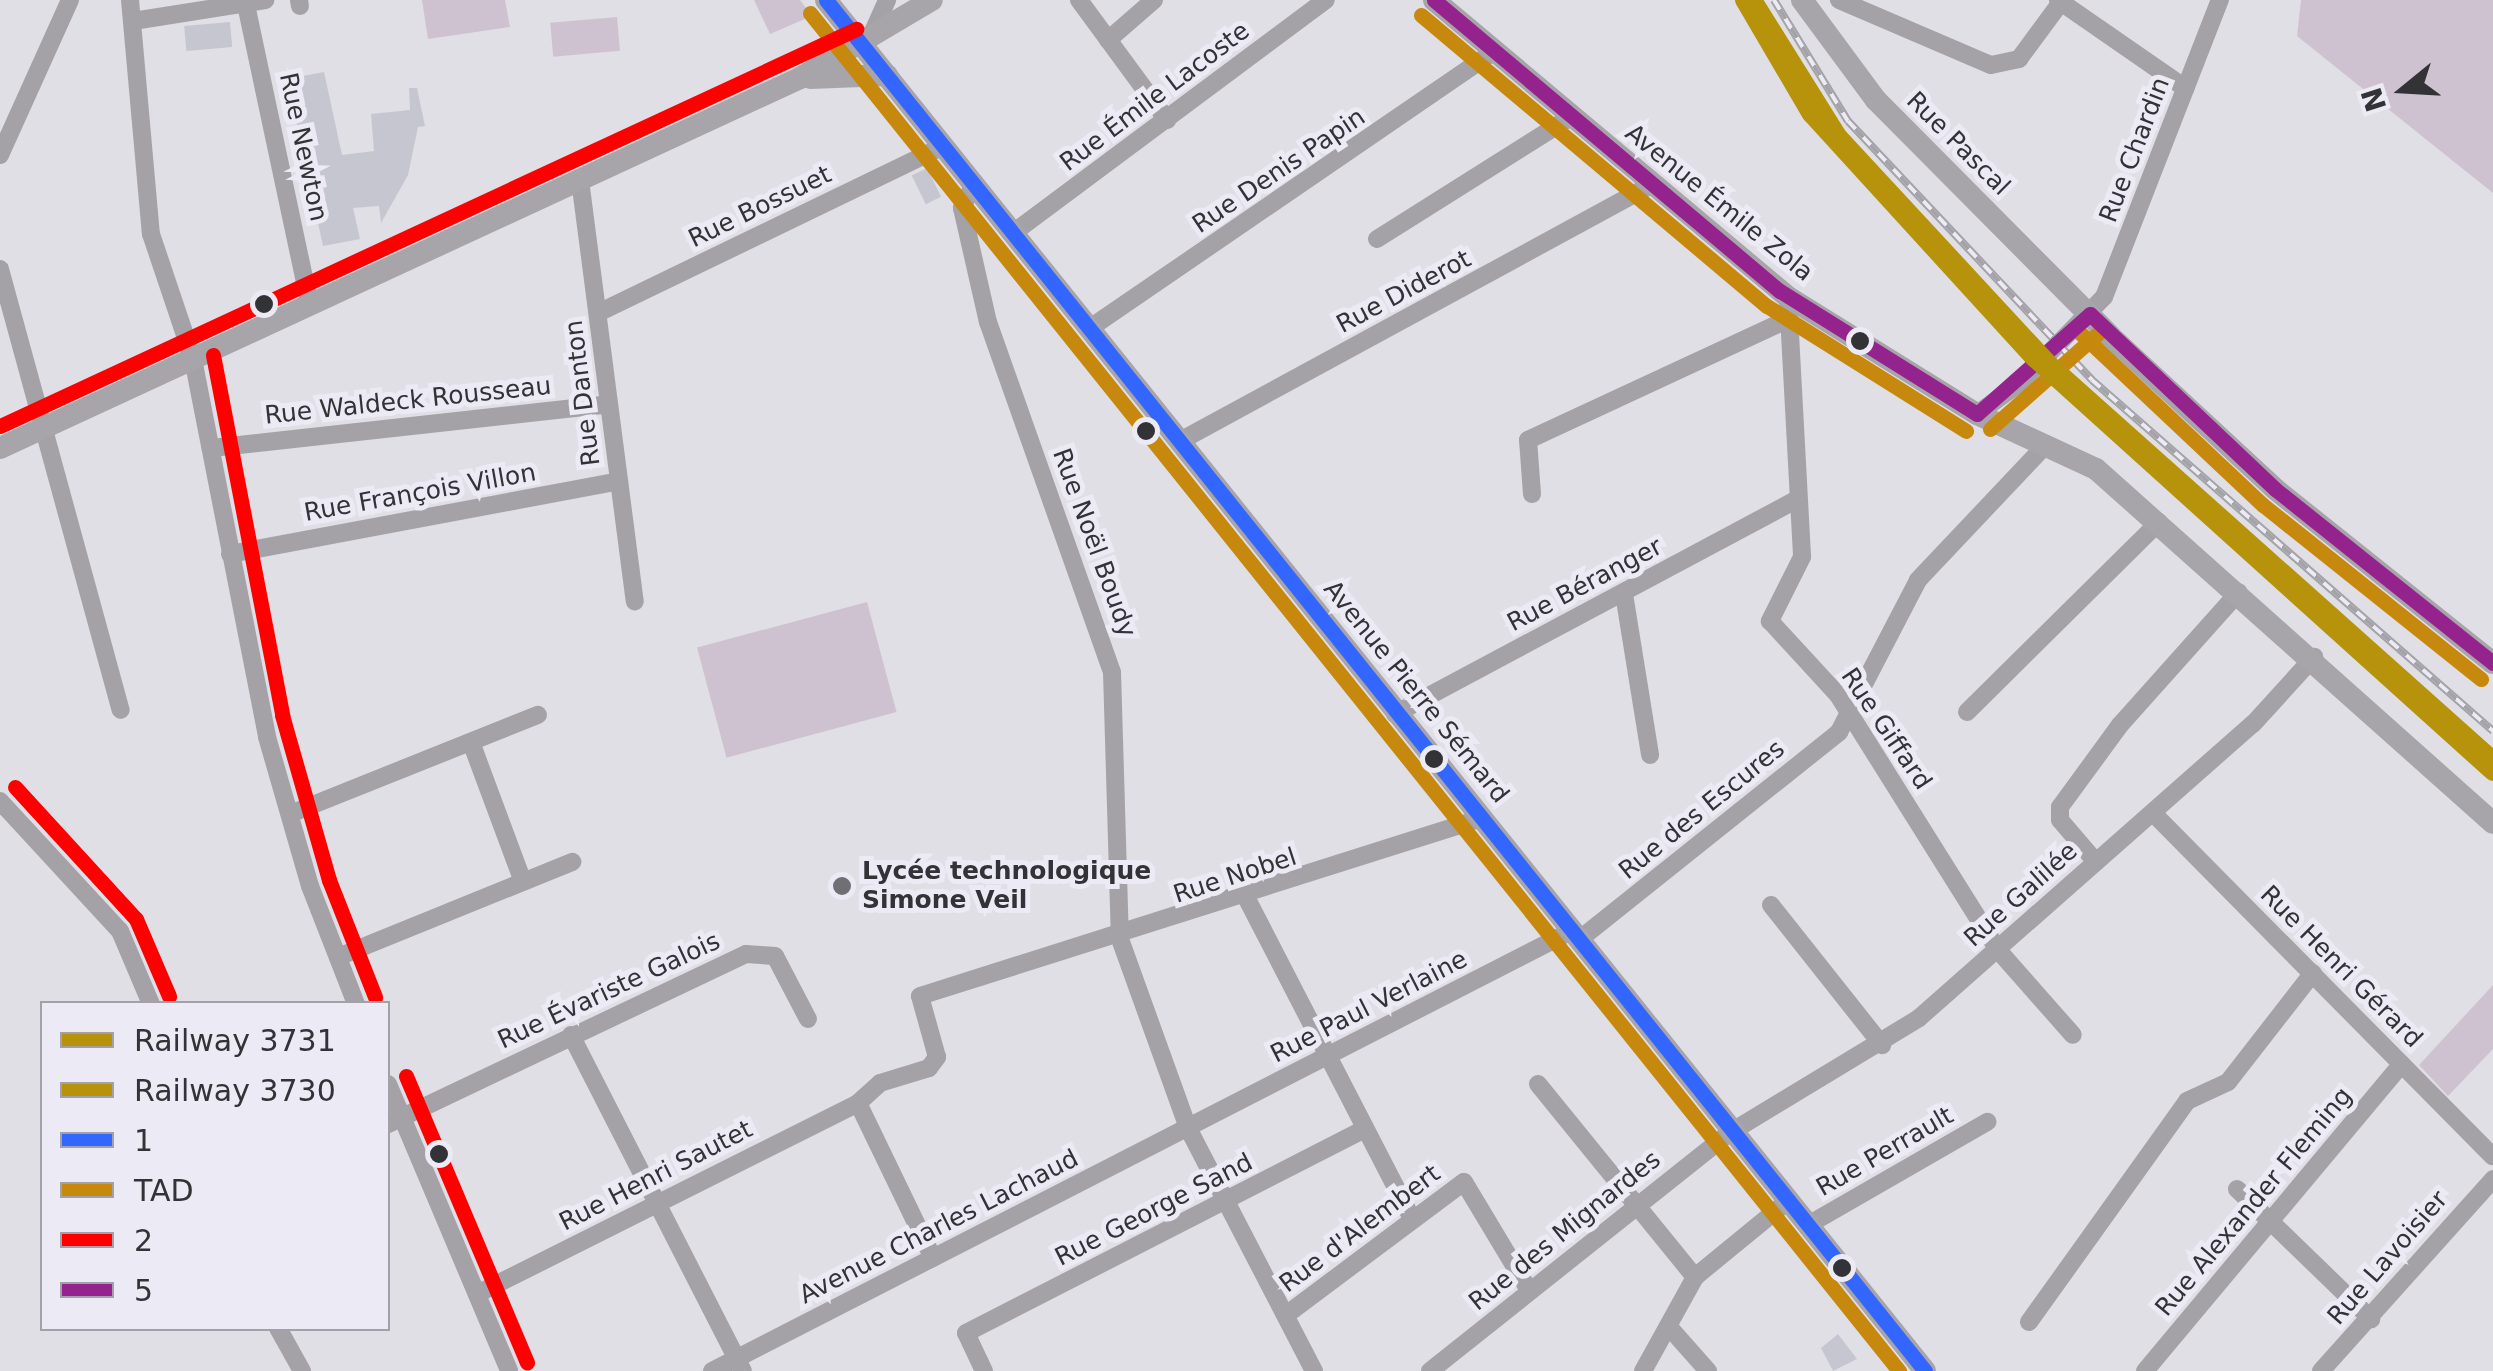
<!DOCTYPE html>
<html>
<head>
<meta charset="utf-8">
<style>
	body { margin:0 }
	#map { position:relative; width:2493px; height:1371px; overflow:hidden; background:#e0dfe5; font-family:"DejaVu Sans",sans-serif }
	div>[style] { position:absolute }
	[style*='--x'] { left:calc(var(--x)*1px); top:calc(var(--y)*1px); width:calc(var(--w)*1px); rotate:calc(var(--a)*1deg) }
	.green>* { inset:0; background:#cfc2d0; transform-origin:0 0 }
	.building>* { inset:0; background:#c5c6d0; transform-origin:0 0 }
	.minor>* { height:18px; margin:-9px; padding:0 9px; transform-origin:9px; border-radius:9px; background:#a4a2a7 }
	.major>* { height:22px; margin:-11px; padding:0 11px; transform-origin:11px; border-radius:11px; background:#a7a4aa }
	.rail>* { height:8px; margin-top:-4px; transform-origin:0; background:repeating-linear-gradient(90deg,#eceaf4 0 11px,#a4a4a8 0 22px); box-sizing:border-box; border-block:2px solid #a4a4a8 }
	.bus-1>* { height:15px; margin:-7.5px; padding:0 7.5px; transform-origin:7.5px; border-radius:7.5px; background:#36f }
	.bus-2>* { height:15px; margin:-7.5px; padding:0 7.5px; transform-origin:7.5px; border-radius:7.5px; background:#c6890e }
	.bus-3>* { height:15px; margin:-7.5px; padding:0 7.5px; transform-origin:7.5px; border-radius:7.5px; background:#f00 }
	.bus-4>* { height:15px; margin:-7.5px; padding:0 7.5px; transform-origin:7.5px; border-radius:7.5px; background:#95238e }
	.rail-1>* { height:18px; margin:-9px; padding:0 9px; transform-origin:9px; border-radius:9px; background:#b7930b }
	.rail-2>* { height:18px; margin:-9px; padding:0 9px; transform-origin:9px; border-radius:9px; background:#b7930b }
	.dots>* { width:28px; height:28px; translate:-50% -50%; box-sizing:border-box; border:5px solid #eceaf4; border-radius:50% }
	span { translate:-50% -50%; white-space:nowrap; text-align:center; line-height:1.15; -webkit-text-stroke:10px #eceaf4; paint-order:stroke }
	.street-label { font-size:25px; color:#333236 }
	.poi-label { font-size:25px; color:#333236; font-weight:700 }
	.left { translate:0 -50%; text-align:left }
	.legend { position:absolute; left:40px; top:1001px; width:350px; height:330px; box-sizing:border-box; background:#eceaf4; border:2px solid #a2a0a8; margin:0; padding:12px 18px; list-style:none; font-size:30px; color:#333236 }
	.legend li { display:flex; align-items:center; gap:20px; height:50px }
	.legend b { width:50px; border:2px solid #a2a0a8 }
	.north { position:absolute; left:2353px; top:40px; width:100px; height:100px; -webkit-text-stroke:8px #eceaf4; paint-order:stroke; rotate:252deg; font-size:28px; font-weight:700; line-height:40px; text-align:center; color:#333236 }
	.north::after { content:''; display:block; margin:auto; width:35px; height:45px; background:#333236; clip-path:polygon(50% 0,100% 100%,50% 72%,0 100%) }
</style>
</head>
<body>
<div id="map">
	<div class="green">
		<div style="clip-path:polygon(422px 0,505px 0,510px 27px,428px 39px)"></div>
		<div style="clip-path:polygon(754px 0,800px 0,812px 16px,770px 34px)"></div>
		<div style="clip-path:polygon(2301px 0,2493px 0,2493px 193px,2297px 36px)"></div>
		<div style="left:617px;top:17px;width:34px;height:67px;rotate:85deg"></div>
		<div style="left:867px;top:602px;width:114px;height:176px;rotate:75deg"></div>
		<div style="clip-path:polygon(2493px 985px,2493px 1049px,2448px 1096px,2419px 1065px)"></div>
	</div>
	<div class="building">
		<div style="left:230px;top:22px;width:25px;height:46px;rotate:85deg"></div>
		<div style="clip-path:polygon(324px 72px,342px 155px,374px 151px,371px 114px,410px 110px,409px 88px,417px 88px,425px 126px,418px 127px,408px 175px,381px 223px,379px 206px,353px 208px,360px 239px,323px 246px,287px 79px)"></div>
		<div style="left:927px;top:168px;width:32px;height:17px;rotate:64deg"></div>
		<div style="clip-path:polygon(1838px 1334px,1857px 1359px,1833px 1371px,1821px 1348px)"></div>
	</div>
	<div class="minor">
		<div style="--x:130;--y:0;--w:235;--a:84.9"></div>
		<div style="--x:151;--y:234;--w:132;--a:71.4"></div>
		<div style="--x:193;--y:359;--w:385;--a:78.9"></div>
		<div style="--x:267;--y:737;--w:155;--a:73.9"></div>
		<div style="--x:310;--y:886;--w:127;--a:68.7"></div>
		<div style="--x:245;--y:0;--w:312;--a:78"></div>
		<div style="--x:299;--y:0;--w:6;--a:81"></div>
		<div style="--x:1079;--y:0;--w:149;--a:53.7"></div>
		<div style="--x:1839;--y:0;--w:165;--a:23.2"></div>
		<div style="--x:1991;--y:65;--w:29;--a:-12"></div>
		<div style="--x:2019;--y:59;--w:71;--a:-53.6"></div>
		<div style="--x:2058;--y:0;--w:155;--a:34.7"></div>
		<div style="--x:133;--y:21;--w:134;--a:-9"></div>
		<div style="--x:872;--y:34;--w:37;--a:-66"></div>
		<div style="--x:1108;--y:40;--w:61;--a:-41"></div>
		<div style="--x:0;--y:155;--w:170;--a:-65.7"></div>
		<div style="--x:580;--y:180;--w:425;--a:82.6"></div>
		<div style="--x:974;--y:184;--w:27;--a:117"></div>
		<div style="--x:962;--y:208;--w:117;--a:77.2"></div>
		<div style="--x:988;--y:322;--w:371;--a:70.5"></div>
		<div style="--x:1112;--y:672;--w:267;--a:88.3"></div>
		<div style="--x:1120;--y:939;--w:201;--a:70.2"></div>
		<div style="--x:1188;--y:1128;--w:274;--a:62.6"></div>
		<div style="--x:1013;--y:233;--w:390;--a:-36.7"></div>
		<div style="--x:1377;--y:239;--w:231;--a:-32.2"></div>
		<div style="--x:0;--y:269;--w:457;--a:74.7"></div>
		<div style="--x:1788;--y:297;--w:260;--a:86.9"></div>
		<div style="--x:1802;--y:557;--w:72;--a:116.6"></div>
		<div style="--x:1770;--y:621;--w:100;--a:47.4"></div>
		<div style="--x:1838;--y:695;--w:301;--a:57.9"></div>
		<div style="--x:1998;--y:950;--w:113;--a:48.6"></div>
		<div style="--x:598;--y:313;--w:384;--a:-25.8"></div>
		<div style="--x:1090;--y:328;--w:491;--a:-34.4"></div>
		<div style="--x:1977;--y:414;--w:54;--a:-36"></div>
		<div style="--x:2021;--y:382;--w:119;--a:-45.7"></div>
		<div style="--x:2104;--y:297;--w:319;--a:-68.7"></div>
		<div style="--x:1180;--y:441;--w:536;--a:-28.53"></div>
		<div style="--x:212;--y:448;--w:399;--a:-6.3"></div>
		<div style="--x:1532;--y:494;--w:54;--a:-94.2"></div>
		<div style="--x:1528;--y:440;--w:285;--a:-24.9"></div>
		<div style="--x:230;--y:554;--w:396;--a:-10.6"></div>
		<div style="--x:1624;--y:594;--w:163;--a:80.8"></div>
		<div style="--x:1967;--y:712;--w:270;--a:-44.7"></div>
		<div style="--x:1395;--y:714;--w:457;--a:-28.1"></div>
		<div style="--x:471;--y:742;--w:149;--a:69.6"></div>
		<div style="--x:0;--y:801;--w:177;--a:47.3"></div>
		<div style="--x:120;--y:931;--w:79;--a:67"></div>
		<div style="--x:2153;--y:813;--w:483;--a:45.3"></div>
		<div style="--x:290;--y:814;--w:267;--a:-21.8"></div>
		<div style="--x:2096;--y:862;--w:55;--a:-130.6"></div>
		<div style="--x:2060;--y:820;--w:13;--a:-90"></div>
		<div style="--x:2060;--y:807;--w:102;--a:-53.8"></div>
		<div style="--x:2120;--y:725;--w:178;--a:-48.2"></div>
		<div style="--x:1247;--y:899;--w:360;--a:62.7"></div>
		<div style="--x:1771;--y:905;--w:179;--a:51.6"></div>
		<div style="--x:1580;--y:939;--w:332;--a:-38.6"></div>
		<div style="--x:1839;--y:732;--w:171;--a:-62.5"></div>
		<div style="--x:1918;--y:580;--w:182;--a:-46.6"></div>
		<div style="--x:338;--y:957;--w:253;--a:-22.1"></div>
		<div style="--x:571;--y:1035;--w:377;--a:62.9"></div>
		<div style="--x:388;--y:1084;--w:311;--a:67.1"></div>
		<div style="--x:1538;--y:1084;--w:249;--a:50.9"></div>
		<div style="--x:858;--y:1103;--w:172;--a:64.2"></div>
		<div style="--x:388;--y:1124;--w:396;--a:-25.4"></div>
		<div style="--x:746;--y:954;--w:29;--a:4"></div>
		<div style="--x:775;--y:956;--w:71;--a:62.4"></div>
		<div style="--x:2237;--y:1189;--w:187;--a:44.1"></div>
		<div style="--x:1808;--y:1225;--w:207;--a:-29.9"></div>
		<div style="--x:477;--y:1294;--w:426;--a:-26.6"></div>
		<div style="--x:858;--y:1103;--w:30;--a:-42"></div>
		<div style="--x:880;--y:1083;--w:51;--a:-17"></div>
		<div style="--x:929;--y:1068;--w:14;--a:-54"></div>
		<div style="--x:937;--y:1057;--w:63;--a:-105.6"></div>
		<div style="--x:920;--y:996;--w:590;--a:-17.57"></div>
		<div style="--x:1286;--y:1315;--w:222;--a:-36.8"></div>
		<div style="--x:1464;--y:1182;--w:126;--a:59"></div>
		<div style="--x:2029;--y:1322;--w:272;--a:-54.4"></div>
		<div style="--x:2187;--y:1101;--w:45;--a:-24.9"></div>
		<div style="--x:2228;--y:1082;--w:138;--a:-52.1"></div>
		<div style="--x:1669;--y:1327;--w:59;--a:48.4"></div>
		<div style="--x:278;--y:1328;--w:49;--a:60.8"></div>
		<div style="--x:712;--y:1371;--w:967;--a:-27.12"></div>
		<div style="--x:984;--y:1371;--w:42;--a:-115.3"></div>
		<div style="--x:966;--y:1333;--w:447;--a:-27.1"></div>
		<div style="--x:1430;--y:1371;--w:384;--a:-38.5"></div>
		<div style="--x:1731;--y:1132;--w:220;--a:-31.2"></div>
		<div style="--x:1919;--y:1018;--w:445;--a:-41.4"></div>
		<div style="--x:2253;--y:724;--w:91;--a:-47.7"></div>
		<div style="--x:1643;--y:1371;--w:107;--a:-61"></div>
		<div style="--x:1695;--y:1277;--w:120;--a:-39.3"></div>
		<div style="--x:2145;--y:1371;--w:400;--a:-50.1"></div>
		<div style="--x:2321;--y:1371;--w:258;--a:-48.1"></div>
	</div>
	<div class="major">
		<div style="--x:826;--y:0;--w:1757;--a:51.28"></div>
		<div style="--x:1434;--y:0;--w:462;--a:40"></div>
		<div style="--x:1788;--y:297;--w:222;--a:31.8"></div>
		<div style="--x:1977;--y:414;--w:131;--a:24.8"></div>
		<div style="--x:2096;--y:469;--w:532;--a:41.72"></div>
		<div style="--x:1802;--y:0;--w:124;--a:53.5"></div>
		<div style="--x:1876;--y:100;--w:332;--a:45.2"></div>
		<div style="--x:2110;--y:336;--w:225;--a:42.8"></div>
		<div style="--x:2275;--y:489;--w:279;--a:38.6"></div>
		<div style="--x:810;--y:78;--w:77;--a:-2.2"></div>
		<div style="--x:0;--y:448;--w:881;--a:-24.82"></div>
		<div style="--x:800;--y:78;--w:153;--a:-30.6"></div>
	</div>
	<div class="rail">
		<div style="--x:1774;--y:0;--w:142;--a:58.6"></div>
		<div style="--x:1848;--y:121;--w:356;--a:46.7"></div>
		<div style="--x:2092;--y:380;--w:533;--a:41.2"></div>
	</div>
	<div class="bus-1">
		<div style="--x:826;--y:0;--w:1757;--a:51.28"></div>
	</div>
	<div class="bus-2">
		<div style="--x:810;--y:13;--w:1741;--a:51.27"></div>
		<div style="--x:1421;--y:15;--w:452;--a:40.1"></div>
		<div style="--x:1767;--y:306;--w:235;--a:32.1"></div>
		<div style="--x:2076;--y:329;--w:257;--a:43.3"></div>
		<div style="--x:2263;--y:505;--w:279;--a:38.6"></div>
		<div style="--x:1990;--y:429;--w:151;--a:-41.5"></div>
	</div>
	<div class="bus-3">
		<div style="--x:213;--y:355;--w:367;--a:79.1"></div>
		<div style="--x:282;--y:715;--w:172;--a:74.1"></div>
		<div style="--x:329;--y:880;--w:126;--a:68.5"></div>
		<div style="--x:0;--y:426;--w:944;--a:-24.88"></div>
		<div style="--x:15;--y:787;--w:179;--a:47.5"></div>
		<div style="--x:136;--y:919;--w:84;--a:66.8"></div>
		<div style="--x:406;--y:1076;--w:311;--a:67.1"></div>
	</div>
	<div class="bus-4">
		<div style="--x:1434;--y:0;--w:452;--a:40.1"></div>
		<div style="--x:1780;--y:291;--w:232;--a:32"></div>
		<div style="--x:2090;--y:314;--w:255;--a:43.4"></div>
		<div style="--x:2275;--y:489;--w:279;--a:38.6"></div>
		<div style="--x:1977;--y:414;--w:151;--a:-41.5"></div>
	</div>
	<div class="rail-1">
		<div style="--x:1744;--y:0;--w:132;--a:59.6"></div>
		<div style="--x:1811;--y:114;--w:331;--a:47.6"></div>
		<div style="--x:2034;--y:358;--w:618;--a:42.05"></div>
	</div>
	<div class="rail-2">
		<div style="--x:1753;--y:0;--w:160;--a:58"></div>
		<div style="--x:1838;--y:136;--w:312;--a:47.2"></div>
		<div style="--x:2050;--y:365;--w:594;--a:41.72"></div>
	</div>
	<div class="dots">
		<div style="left:264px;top:304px;background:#333236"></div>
		<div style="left:1860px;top:341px;background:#333236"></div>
		<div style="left:1146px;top:431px;background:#333236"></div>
		<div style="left:1434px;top:759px;background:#333236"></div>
		<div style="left:842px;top:886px;background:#706f73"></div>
		<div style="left:439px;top:1154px;background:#333236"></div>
		<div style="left:1842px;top:1268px;background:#333236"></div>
	</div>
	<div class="street-label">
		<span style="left:1155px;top:97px;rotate:-37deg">Rue Émile Lacoste</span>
		<span style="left:1958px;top:144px;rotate:45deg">Rue Pascal</span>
		<span style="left:303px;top:147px;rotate:78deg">Rue Newton</span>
		<span style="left:2135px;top:150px;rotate:-69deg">Rue Chardin</span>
		<span style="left:1279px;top:171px;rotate:-34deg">Rue Denis Papin</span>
		<span style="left:1719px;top:203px;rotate:39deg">Avenue Émile Zola</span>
		<span style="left:760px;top:207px;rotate:-26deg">Rue Bossuet</span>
		<span style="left:1404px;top:292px;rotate:-28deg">Rue Diderot</span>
		<span style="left:583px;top:393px;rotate:-97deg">Rue Danton</span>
		<span style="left:408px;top:401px;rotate:-6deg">Rue Waldeck Rousseau</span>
		<span style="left:420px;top:493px;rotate:-10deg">Rue François Villon</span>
		<span style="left:1094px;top:543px;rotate:70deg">Rue Noël Boudy</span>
		<span style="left:1585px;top:585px;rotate:-28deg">Rue Béranger</span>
		<span style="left:1416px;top:692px;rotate:51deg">Avenue Pierre Sémard</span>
		<span style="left:1886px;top:729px;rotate:56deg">Rue Giffard</span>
		<span style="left:1702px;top:810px;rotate:-39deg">Rue des Escures</span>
		<span style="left:1235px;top:876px;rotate:-18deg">Rue Nobel</span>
		<span style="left:2021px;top:895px;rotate:-42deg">Rue Galilée</span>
		<span style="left:2341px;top:967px;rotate:45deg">Rue Henri Gérard</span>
		<span style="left:609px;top:991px;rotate:-25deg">Rue Évariste Galois</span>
		<span style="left:1369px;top:1007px;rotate:-27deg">Rue Paul Verlaine</span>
		<span style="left:1885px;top:1152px;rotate:-30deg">Rue Perrault</span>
		<span style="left:656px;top:1176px;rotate:-27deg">Rue Henri Sautet</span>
		<span style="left:2254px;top:1202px;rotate:-50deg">Rue Alexander Fleming</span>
		<span style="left:1154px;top:1210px;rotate:-27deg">Rue George Sand</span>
		<span style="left:939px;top:1227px;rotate:-27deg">Avenue Charles Lachaud</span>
		<span style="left:1360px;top:1229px;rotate:-37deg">Rue d'Alembert</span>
		<span style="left:1565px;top:1231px;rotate:-39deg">Rue des Mignardes</span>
		<span style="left:2388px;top:1258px;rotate:-49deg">Rue Lavoisier</span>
	</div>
	<div class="poi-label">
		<span class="left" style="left:862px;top:886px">Lycée technologique<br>Simone Veil</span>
	</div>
	<ul class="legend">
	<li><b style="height:12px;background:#b7930b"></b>Railway 3731</li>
	<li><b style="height:12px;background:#b7930b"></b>Railway 3730</li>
	<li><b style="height:12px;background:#36f"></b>1</li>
	<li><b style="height:12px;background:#c6890e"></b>TAD</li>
	<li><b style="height:12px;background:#f00"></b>2</li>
	<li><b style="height:12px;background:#95238e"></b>5</li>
	</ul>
	<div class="north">N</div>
</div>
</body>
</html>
